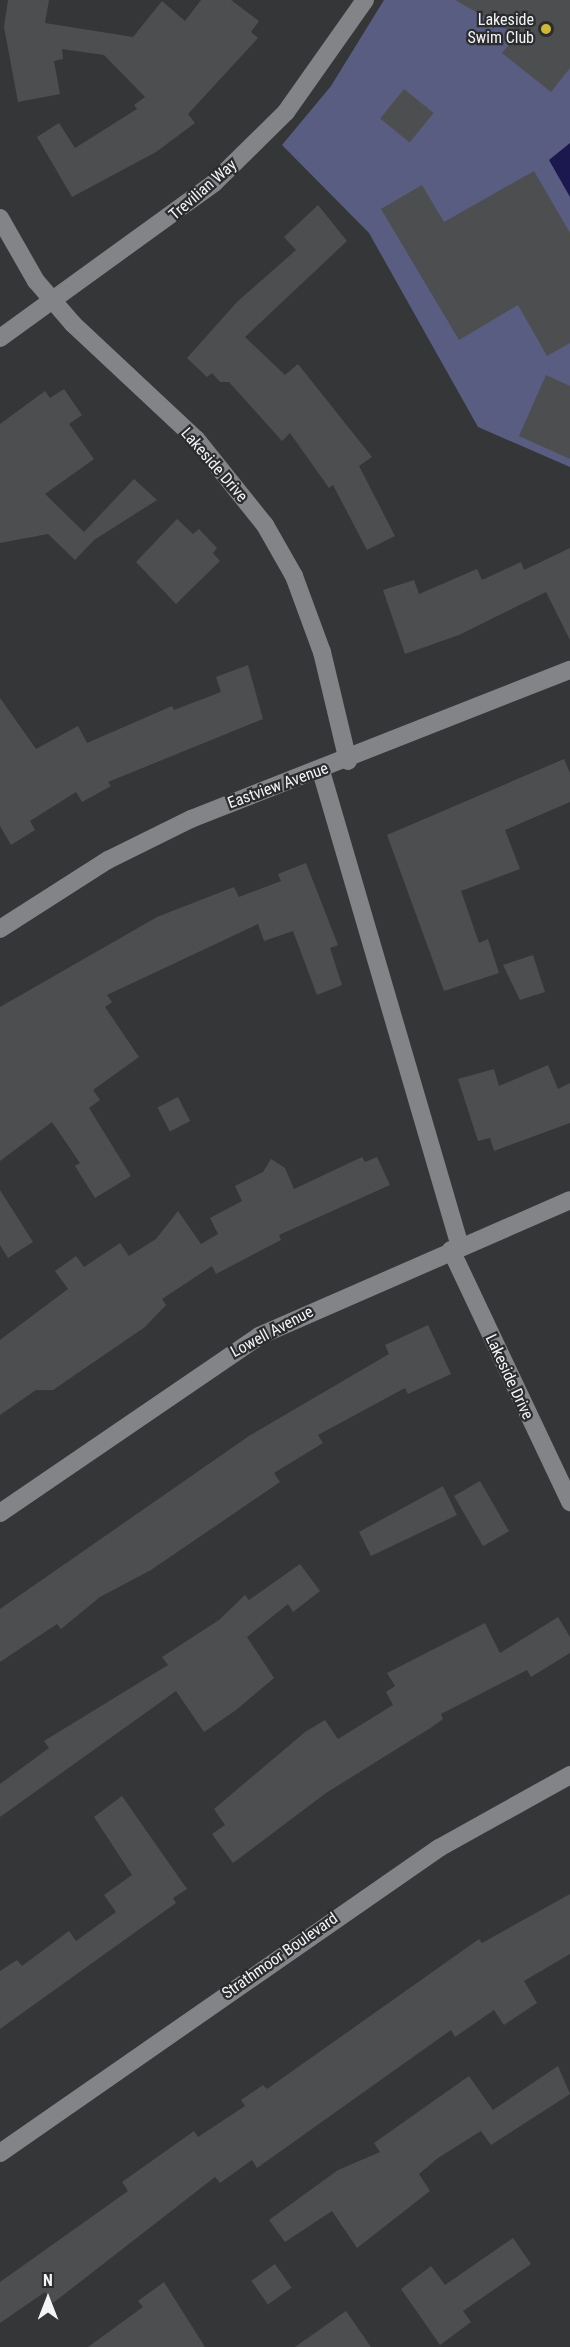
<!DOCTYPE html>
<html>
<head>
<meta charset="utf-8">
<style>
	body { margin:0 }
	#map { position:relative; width:570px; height:2347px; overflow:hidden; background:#353638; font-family:"Roboto Condensed",sans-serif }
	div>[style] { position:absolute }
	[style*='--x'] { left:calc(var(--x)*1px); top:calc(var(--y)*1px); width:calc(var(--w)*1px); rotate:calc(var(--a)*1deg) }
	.green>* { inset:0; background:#595d81 }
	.water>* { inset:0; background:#1a184e }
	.building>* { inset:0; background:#4d4e50; transform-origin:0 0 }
	.lane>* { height:18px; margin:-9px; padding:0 9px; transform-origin:9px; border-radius:9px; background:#838487 }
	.street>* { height:18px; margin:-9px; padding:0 9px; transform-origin:9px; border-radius:9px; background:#838487 }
	.dots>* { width:16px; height:16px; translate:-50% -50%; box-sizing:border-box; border:3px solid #2b2c2e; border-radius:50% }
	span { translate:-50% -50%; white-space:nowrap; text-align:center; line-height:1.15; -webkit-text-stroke:4.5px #2b2c2e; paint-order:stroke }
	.poi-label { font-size:16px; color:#f4f4f6 }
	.right { translate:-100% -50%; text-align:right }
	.street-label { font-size:16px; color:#f4f4f6 }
	.north { position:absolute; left:18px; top:2269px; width:60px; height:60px; -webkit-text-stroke:4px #2b2c2e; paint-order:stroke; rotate:0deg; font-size:16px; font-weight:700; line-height:24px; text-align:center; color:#f4f4f6 }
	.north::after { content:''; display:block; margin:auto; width:21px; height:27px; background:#f4f4f6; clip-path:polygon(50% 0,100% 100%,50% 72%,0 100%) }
</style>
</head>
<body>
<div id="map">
	<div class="green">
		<div style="clip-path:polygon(384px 0,557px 0,570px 6px,570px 467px,478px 427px,369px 233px,282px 145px,331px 86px)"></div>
	</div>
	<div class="water">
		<div style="clip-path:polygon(570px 143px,570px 197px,549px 160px)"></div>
	</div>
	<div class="building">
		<div style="clip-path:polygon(8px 0,49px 0,45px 23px,133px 37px,162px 1px,185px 21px,201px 0,231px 0,259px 21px,251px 32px,258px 38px,188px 114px,195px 123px,156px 152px,72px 197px,37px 137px,59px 123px,75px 148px,137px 109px,134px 105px,145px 97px,104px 55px,62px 49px,63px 59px,54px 61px,60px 94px,18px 102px,4px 27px)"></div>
		<div style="clip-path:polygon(455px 0,570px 0,570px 68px,551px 92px,502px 53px,517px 35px)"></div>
		<div style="left:404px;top:89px;width:38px;height:38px;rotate:39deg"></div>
		<div style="clip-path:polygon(534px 171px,570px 233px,570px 343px,547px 356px,518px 305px,459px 340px,381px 209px,422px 185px,444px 222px)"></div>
		<div style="clip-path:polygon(318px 205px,347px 241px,245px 337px,285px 375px,298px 364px,372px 457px,359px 466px,395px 536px,367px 550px,333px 485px,329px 488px,290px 433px,282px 441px,229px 382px,220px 382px,212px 373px,207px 377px,187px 358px,237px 302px,296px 250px,284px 237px)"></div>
		<div style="clip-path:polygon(546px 375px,570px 386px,570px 459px,519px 436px)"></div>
		<div style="clip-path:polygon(64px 389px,82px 415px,69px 424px,94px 459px,45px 494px,84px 532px,134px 479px,157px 500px,94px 540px,75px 560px,48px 534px,0 543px,0 424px,45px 391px,50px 398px)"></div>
		<div style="clip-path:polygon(177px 519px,193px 534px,199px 529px,217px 548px,213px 553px,220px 561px,176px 604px,136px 562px)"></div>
		<div style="clip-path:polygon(570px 548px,570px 640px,546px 592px,459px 635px,405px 654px,383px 590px,414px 580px,419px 594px,477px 569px,482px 580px,521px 562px,524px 570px)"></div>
		<div style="clip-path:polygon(248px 665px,263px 719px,108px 782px,111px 786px,82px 802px,76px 792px,30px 821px,35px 830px,11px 845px,0 826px,0 698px,36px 749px,78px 726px,87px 743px,172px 706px,174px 710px,221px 692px,216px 677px)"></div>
		<div style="clip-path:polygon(564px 759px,570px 773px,570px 802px,505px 830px,520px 869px,461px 891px,479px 943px,488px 939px,499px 973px,444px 991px,387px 835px)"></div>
		<div style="clip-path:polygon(306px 863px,338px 945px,330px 948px,342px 985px,317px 995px,293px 931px,264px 941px,258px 924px,107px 995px,112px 1002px,105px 1007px,139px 1057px,93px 1090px,100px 1100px,89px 1108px,131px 1176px,95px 1198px,75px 1166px,80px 1163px,52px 1122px,0 1161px,0 1007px,157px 917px,234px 887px,239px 897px,281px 881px,278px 874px)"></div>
		<div style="clip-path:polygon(533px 955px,545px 992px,520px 1000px,503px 965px)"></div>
		<div style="clip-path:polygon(548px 1065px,558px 1089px,570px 1083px,570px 1123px,494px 1151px,490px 1138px,478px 1141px,458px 1079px,494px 1069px,499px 1086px)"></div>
		<div style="left:178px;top:1097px;width:27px;height:23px;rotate:63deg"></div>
		<div style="clip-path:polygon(362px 1157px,365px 1162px,377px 1157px,390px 1185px,279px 1235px,281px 1240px,216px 1274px,212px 1266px,162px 1299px,166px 1305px,145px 1327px,53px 1390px,36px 1390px,0 1415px,0 1340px,68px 1289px,55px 1271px,76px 1256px,84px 1267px,120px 1243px,129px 1256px,156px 1239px,178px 1211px,201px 1244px,218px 1234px,210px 1218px,242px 1201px,235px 1186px,263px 1172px,271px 1159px,285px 1168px,294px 1189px)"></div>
		<div style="clip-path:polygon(0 1190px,33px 1242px,8px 1258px,0 1245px)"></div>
		<div style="clip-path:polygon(428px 1325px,451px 1374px,408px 1394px,405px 1388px,318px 1435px,323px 1443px,274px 1473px,280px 1482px,151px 1570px,100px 1597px,61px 1629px,57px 1624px,0 1662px,0 1609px,249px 1436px,389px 1354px,385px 1345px)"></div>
		<div style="left:480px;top:1481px;width:58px;height:30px;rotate:60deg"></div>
		<div style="clip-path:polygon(443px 1486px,457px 1515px,371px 1556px,359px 1532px)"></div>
		<div style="clip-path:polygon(300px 1564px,320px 1591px,293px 1612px,288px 1604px,247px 1637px,274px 1678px,236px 1710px,204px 1732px,176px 1691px,0 1817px,0 1784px,49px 1748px,44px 1741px,168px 1665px,162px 1657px,219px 1620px,245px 1595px,249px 1600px)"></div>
		<div style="clip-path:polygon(558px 1617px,570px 1637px,570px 1653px,531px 1677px,527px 1670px,441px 1714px,443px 1719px,432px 1727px,326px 1793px,233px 1863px,212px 1834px,225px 1825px,214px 1809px,305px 1732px,325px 1720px,338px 1739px,393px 1705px,386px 1692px,395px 1686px,387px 1673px,485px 1623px,500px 1653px)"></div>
		<div style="clip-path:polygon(122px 1796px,187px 1889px,173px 1898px,176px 1903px,0 2029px,0 1971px,17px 1960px,22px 1966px,69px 1931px,76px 1941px,116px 1912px,104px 1895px,132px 1875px,94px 1817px)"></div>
		<div style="clip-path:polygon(570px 1894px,570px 1954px,524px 1981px,537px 2003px,504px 2025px,494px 2010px,455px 2037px,451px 2030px,257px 2168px,252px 2160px,220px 2183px,215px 2177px,53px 2303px,45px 2292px,0 2323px,0 2282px,128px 2191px,122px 2182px,194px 2131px,198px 2137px,245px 2106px,241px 2100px,263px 2085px,267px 2089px,479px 1939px,482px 1943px)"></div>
		<div style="clip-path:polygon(558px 2066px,570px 2094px,491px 2145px,481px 2131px,438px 2158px,419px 2174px,430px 2191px,357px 2248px,332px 2211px,285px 2242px,269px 2220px,338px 2170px,380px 2152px,374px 2143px,469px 2076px,493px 2110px)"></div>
		<div style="clip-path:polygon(513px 2238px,531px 2264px,463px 2311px,471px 2322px,440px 2345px,401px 2289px,431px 2266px,445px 2285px)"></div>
		<div style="left:275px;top:2264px;width:29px;height:29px;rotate:55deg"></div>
		<div style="clip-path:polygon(164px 2282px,205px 2347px,88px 2347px,143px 2307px,138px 2301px)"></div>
		<div style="clip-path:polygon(346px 2311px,371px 2347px,295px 2347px)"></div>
	</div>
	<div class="lane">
		<div style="--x:321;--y:771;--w:495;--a:73.7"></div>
	</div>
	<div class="street">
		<div style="--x:0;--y:218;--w:73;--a:60.3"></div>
		<div style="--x:36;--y:281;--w:57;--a:49.3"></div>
		<div style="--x:73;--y:324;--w:168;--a:43.1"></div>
		<div style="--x:196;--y:439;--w:110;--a:51.3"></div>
		<div style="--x:265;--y:525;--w:59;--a:60.4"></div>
		<div style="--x:294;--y:576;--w:81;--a:69.8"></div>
		<div style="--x:322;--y:652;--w:112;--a:76.6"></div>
		<div style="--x:0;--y:338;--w:264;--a:-35.9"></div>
		<div style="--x:214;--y:183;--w:101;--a:-44.6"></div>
		<div style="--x:286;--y:112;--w:137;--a:-54.8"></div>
		<div style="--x:0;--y:929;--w:128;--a:-32.6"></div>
		<div style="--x:108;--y:860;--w:93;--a:-26.3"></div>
		<div style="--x:191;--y:819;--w:407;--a:-21.5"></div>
		<div style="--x:451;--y:1250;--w:279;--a:64.7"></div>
		<div style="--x:0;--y:1513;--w:314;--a:-34.3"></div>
		<div style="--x:259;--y:1336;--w:339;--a:-23.6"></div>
		<div style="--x:0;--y:2153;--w:535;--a:-34.79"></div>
		<div style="--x:439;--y:1848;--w:150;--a:-29.1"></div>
	</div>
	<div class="dots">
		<div style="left:546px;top:29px;background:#cfb837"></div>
	</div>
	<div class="poi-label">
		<span class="right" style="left:534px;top:29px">Lakeside<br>Swim Club</span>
	</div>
	<div class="street-label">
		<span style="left:203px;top:190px;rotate:-41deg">Trevilian Way</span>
		<span style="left:214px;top:465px;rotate:49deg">Lakeside Drive</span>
		<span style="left:278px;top:786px;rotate:-20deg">Eastview Avenue</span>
		<span style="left:272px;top:1332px;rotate:-28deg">Lowell Avenue</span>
		<span style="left:509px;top:1377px;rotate:65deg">Lakeside Drive</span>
		<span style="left:280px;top:1956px;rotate:-35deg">Strathmoor Boulevard</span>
	</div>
	<div class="north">N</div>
</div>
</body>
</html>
